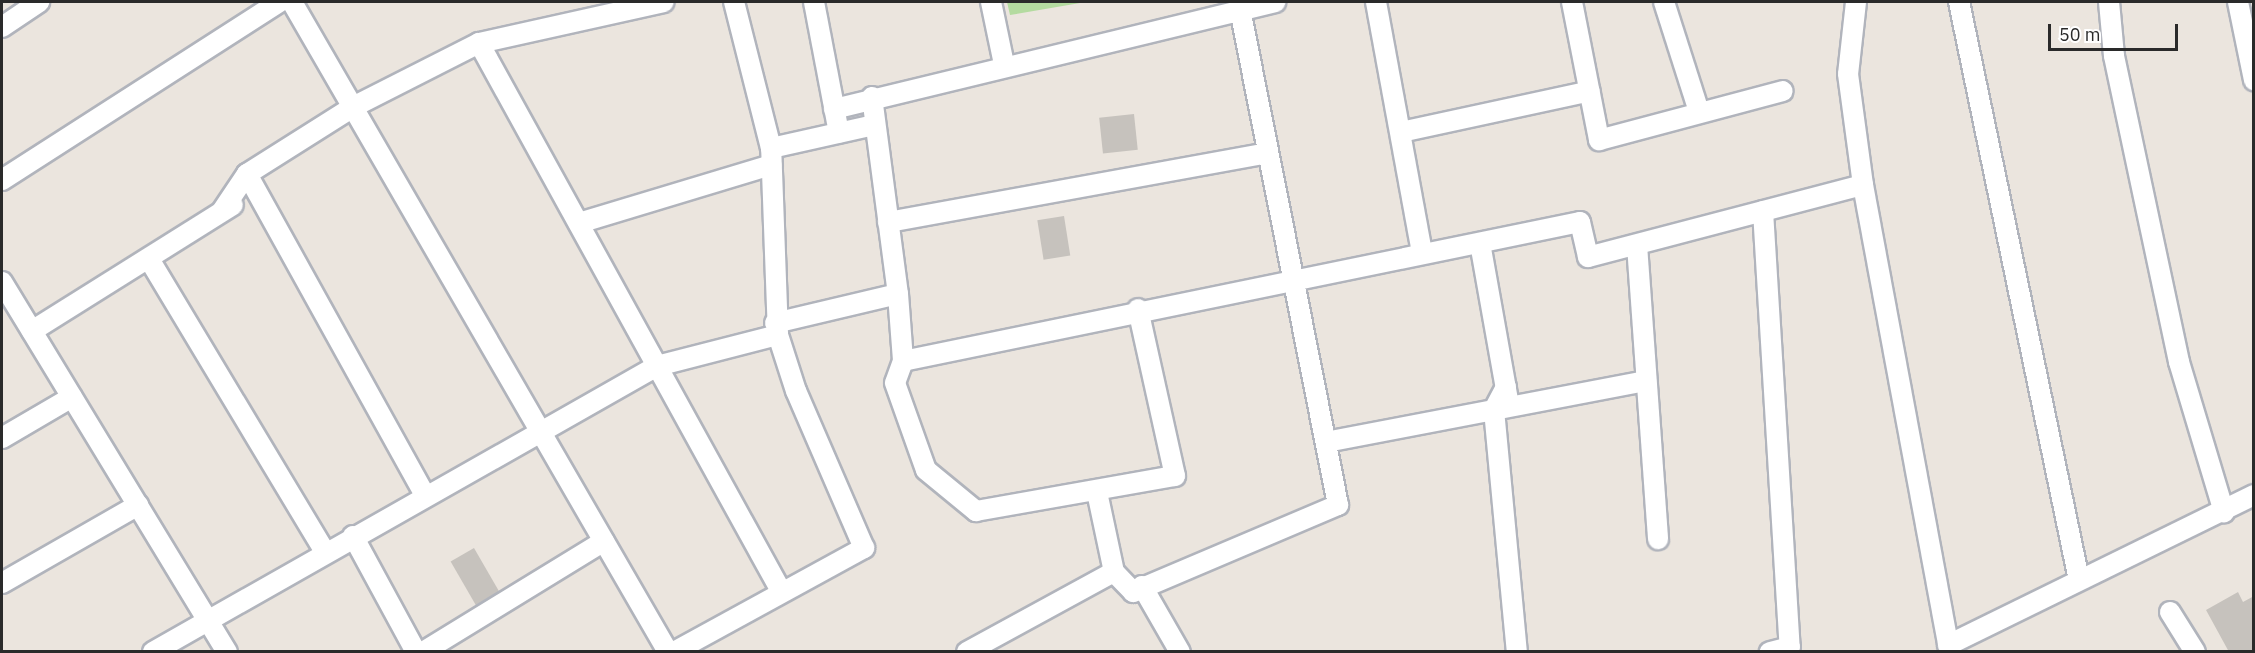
<!DOCTYPE html>
<html>
<head>
<meta charset="utf-8">
<style>
	body { margin:0 }
	#map { position:relative; width:2255px; height:653px; overflow:hidden; background:#ebe5de; font-family:"IBM Plex Sans",sans-serif }
	div>[style] { position:absolute }
	[style*='--x'] { left:calc(var(--x)*1px); top:calc(var(--y)*1px); width:calc(var(--w)*1px); rotate:calc(var(--a)*1deg) }
	.green>* { inset:0; background:#b4dba0 }
	.building>* { inset:0; background:#c6c2bd; transform-origin:0 0 }
	.roads { filter:drop-shadow(2px 0 #b1b4bc) drop-shadow(-2px 0 #b1b4bc) drop-shadow(0 2px #b1b4bc) drop-shadow(0 -2px #b1b4bc) }
	.minor>* { height:20px; margin:-10px; padding:0 10px; transform-origin:10px; border-radius:10px; background:#fff }
	span { translate:-50% -50%; white-space:nowrap; text-align:center; line-height:1.15; -webkit-text-stroke:4.5px #fff; paint-order:stroke }
	.frame { position:absolute; inset:0; border:3px solid #2a2a2a; pointer-events:none }
	.scale { position:absolute; left:2048px; top:24px; width:130px; height:27px; box-sizing:border-box; border:3px solid #2a2a2a; border-top:0; padding-left:8px; font-size:18px; line-height:21px; white-space:nowrap; color:#2a2a2a; -webkit-text-stroke:4px #fff; paint-order:stroke }
</style>
</head>
<body>
<div id="map">
	<div class="green">
		<div style="clip-path:polygon(1007px 2px,1086px 2px,1010px 15px)"></div>
	</div>
	<div class="building">
		<div style="left:1134px;top:114px;width:36px;height:35px;rotate:84deg"></div>
		<div style="left:1064px;top:216px;width:40px;height:27px;rotate:81deg"></div>
		<div style="left:474px;top:548px;width:52px;height:27px;rotate:60deg"></div>
		<div style="clip-path:polygon(2238px 592px,2243px 602px,2254px 596px,2254px 652px,2229px 652px,2206px 610px)"></div>
	</div>
	<div class="roads">
		<div class="minor">
			<div style="--x:292;--y:2;--w:751;--a:59.95"></div>
			<div style="--x:814;--y:2;--w:133;--a:79.2"></div>
			<div style="--x:991;--y:2;--w:63;--a:78.2"></div>
			<div style="--x:1376;--y:2;--w:255;--a:79.6"></div>
			<div style="--x:1572;--y:2;--w:141;--a:78.9"></div>
			<div style="--x:1599;--y:140;--w:190;--a:-14.9"></div>
			<div style="--x:1664;--y:2;--w:115;--a:72.3"></div>
			<div style="--x:1856;--y:2;--w:72;--a:96.3"></div>
			<div style="--x:1848;--y:74;--w:112;--a:82.3"></div>
			<div style="--x:1863;--y:185;--w:468;--a:79.5"></div>
			<div style="--x:1948;--y:645;--w:341;--a:-26.1"></div>
			<div style="--x:1959;--y:2;--w:590;--a:78.27"></div>
			<div style="--x:2109;--y:2;--w:54;--a:84.7"></div>
			<div style="--x:2114;--y:56;--w:313;--a:78"></div>
			<div style="--x:2179;--y:362;--w:157;--a:73.3"></div>
			<div style="--x:2238;--y:2;--w:80;--a:78.4"></div>
			<div style="--x:2;--y:27;--w:45;--a:-34"></div>
			<div style="--x:479;--y:43;--w:626;--a:61.14"></div>
			<div style="--x:872;--y:97;--w:199;--a:82.5"></div>
			<div style="--x:898;--y:294;--w:67;--a:85.7"></div>
			<div style="--x:903;--y:361;--w:23;--a:110"></div>
			<div style="--x:895;--y:383;--w:92;--a:70.4"></div>
			<div style="--x:926;--y:470;--w:65;--a:39.4"></div>
			<div style="--x:976;--y:511;--w:202;--a:-10"></div>
			<div style="--x:1175;--y:476;--w:171;--a:-102.5"></div>
			<div style="--x:834;--y:109;--w:454;--a:-13.6"></div>
			<div style="--x:1401;--y:132;--w:193;--a:-12.2"></div>
			<div style="--x:771;--y:148;--w:106;--a:-12.6"></div>
			<div style="--x:247;--y:174;--w:367;--a:61"></div>
			<div style="--x:2;--y:180;--w:329;--a:-32.7"></div>
			<div style="--x:222;--y:211;--w:45;--a:-56"></div>
			<div style="--x:247;--y:174;--w:125;--a:-32.3"></div>
			<div style="--x:353;--y:107;--w:141;--a:-26.9"></div>
			<div style="--x:479;--y:43;--w:189;--a:-12.5"></div>
			<div style="--x:1763;--y:211;--w:437;--a:86.5"></div>
			<div style="--x:1790;--y:647;--w:21;--a:166"></div>
			<div style="--x:888;--y:222;--w:384;--a:-10.3"></div>
			<div style="--x:579;--y:223;--w:201;--a:-16.8"></div>
			<div style="--x:1480;--y:243;--w:159;--a:79.9"></div>
			<div style="--x:1637;--y:245;--w:295;--a:85.9"></div>
			<div style="--x:149;--y:259;--w:342;--a:59"></div>
			<div style="--x:2;--y:282;--w:433;--a:58.7"></div>
			<div style="--x:775;--y:323;--w:126;--a:-13.3"></div>
			<div style="--x:32;--y:331;--w:237;--a:-32.1"></div>
			<div style="--x:903;--y:361;--w:691;--a:-11.6"></div>
			<div style="--x:1580;--y:222;--w:36;--a:77"></div>
			<div style="--x:1588;--y:257;--w:284;--a:-14.7"></div>
			<div style="--x:1506;--y:387;--w:26;--a:118"></div>
			<div style="--x:1494;--y:410;--w:243;--a:84.6"></div>
			<div style="--x:2;--y:438;--w:81;--a:-30.4"></div>
			<div style="--x:1326;--y:442;--w:326;--a:-10.8"></div>
			<div style="--x:1097;--y:492;--w:82;--a:78"></div>
			<div style="--x:1114;--y:572;--w:28;--a:46"></div>
			<div style="--x:1133;--y:592;--w:223;--a:-23"></div>
			<div style="--x:1338;--y:505;--w:506;--a:-101.18"></div>
			<div style="--x:353;--y:536;--w:132;--a:61.5"></div>
			<div style="--x:2;--y:583;--w:157;--a:-29.8"></div>
			<div style="--x:1142;--y:586;--w:76;--a:60.1"></div>
			<div style="--x:2170;--y:612;--w:47;--a:58"></div>
			<div style="--x:153;--y:652;--w:579;--a:-29.57"></div>
			<div style="--x:657;--y:366;--w:125;--a:-14.4"></div>
			<div style="--x:423;--y:652;--w:212;--a:-31.5"></div>
			<div style="--x:674;--y:652;--w:217;--a:-28.7"></div>
			<div style="--x:864;--y:548;--w:171;--a:-113.4"></div>
			<div style="--x:796;--y:391;--w:59;--a:-107.8"></div>
			<div style="--x:778;--y:335;--w:187;--a:-92.1"></div>
			<div style="--x:771;--y:148;--w:151;--a:-104.2"></div>
			<div style="--x:967;--y:652;--w:167;--a:-28.6"></div>
		</div>
	</div>
	<div class="frame"></div>
	<div class="scale">50 m</div>
</div>
</body>
</html>
